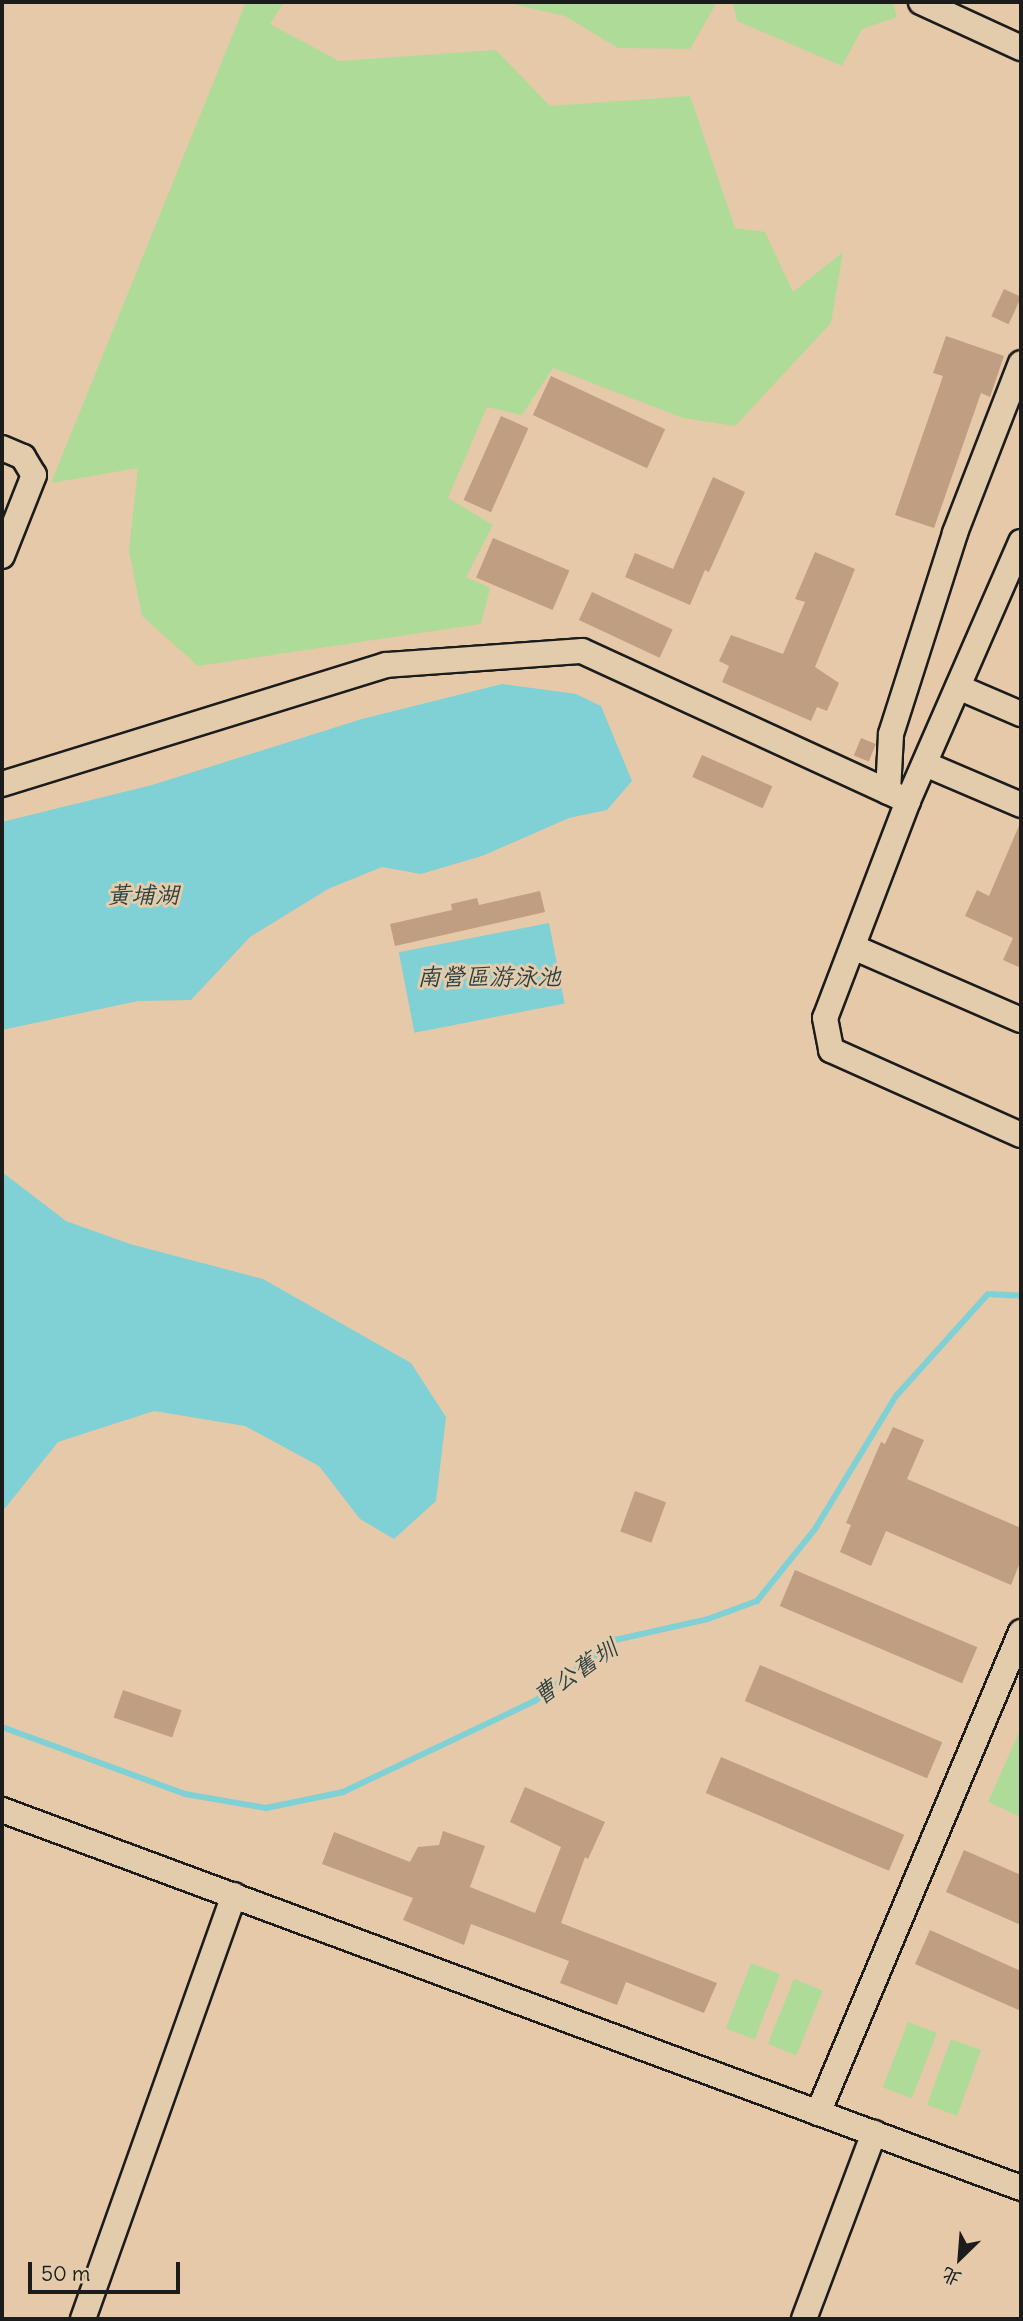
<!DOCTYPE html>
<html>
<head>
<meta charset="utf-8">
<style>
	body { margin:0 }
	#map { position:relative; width:1023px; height:2321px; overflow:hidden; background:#e6c9a8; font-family:Delius,"LXGW WenKai TC",sans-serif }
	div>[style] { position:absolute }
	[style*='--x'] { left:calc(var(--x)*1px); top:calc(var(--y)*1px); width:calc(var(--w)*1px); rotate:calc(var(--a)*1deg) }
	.green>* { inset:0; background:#afdb99; transform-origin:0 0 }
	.water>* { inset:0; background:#7fd1d6; transform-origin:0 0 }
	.stream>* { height:6px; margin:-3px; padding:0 3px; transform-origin:3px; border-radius:3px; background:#7fd1d6 }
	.building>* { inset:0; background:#c09e81; transform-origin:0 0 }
	.roads { filter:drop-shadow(2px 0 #1c1c1c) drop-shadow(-2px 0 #1c1c1c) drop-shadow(0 2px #1c1c1c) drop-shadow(0 -2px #1c1c1c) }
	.minor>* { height:24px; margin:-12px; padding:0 12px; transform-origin:12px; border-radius:12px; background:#e2ccac }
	span { translate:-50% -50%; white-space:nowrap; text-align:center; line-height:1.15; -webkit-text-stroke:6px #e2ccac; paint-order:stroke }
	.water-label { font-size:24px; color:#304041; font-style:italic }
	.frame { position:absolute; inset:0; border:4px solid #1c1c1c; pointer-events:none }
	.north { position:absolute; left:925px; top:2223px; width:70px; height:70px; -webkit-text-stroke:5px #e2ccac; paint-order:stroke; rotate:205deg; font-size:19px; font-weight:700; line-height:28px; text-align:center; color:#1c1c1c }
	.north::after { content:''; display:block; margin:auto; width:24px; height:32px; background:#1c1c1c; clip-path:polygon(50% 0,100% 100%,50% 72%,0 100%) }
	.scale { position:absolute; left:28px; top:2262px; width:152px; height:32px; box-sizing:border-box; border:4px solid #1c1c1c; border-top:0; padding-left:9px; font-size:21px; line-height:24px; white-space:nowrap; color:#1c1c1c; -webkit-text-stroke:5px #e2ccac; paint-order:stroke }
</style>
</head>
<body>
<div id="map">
	<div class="green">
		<div style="clip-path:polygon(246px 2px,284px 2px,270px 24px,339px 61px,496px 50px,550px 106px,690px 96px,735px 228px,765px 232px,793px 292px,843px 252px,831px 323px,735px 426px,683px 418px,553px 368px,522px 415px,487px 407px,448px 498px,493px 525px,466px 577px,490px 588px,481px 624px,198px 666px,142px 616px,129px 551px,138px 468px,51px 483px)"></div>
		<div style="clip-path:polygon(504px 2px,717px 2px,690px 49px,618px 48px,565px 16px)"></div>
		<div style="clip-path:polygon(733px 2px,893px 2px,897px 17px,862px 29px,842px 66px,737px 21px)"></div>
		<div style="clip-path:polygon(1021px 1728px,1021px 1817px,988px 1802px)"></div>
		<div style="left:751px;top:1963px;width:31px;height:70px;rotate:21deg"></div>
		<div style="left:794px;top:1979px;width:31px;height:70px;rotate:22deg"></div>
		<div style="left:908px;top:2022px;width:31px;height:70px;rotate:21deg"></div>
		<div style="left:951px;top:2039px;width:32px;height:70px;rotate:20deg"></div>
	</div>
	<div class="water">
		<div style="clip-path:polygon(502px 684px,576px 694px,601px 706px,632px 781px,607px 810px,569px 818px,482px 856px,421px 874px,382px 867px,328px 889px,250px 937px,191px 1000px,138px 1001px,2px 1030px,2px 822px,152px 785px,362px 719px)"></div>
		<div style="left:549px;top:923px;width:82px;height:153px;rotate:79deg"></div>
		<div style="clip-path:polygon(2px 1172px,66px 1221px,130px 1244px,263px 1279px,411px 1363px,446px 1417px,436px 1501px,394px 1539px,360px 1519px,319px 1466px,245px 1426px,154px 1411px,58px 1442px,2px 1512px)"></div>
	</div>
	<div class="stream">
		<div style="--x:2;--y:1727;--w:195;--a:20.1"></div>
		<div style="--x:185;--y:1794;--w:82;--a:9.8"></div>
		<div style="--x:266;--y:1808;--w:79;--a:-11.7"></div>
		<div style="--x:343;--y:1792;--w:212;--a:-25.4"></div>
		<div style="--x:535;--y:1701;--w:101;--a:-37.3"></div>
		<div style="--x:615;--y:1640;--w:95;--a:-12.7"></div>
		<div style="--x:708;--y:1619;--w:52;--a:-20.2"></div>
		<div style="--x:757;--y:1601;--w:92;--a:-51.1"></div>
		<div style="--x:815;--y:1529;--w:156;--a:-58.7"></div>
		<div style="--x:896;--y:1396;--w:137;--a:-48"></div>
		<div style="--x:988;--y:1294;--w:33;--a:3"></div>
	</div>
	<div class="building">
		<div style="left:1004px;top:289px;width:19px;height:30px;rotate:25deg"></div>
		<div style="clip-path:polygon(946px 336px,1004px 356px,990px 397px,981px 393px,934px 528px,895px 515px,943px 376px,933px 373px)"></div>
		<div style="left:551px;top:376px;width:126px;height:43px;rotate:25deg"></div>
		<div style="left:501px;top:416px;width:30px;height:92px;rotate:24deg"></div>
		<div style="clip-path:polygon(713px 477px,745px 492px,709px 572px,705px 570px,690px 605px,625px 577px,635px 553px,673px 569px)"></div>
		<div style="left:493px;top:538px;width:83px;height:43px;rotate:23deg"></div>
		<div style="clip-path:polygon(815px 552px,855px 569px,815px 667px,839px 683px,827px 711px,817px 707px,811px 721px,722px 682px,729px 666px,719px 661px,731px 635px,783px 654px,805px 602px,795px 599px)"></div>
		<div style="left:592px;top:592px;width:89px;height:31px;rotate:25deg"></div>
		<div style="left:861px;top:738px;width:16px;height:19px;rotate:22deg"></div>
		<div style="left:702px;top:755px;width:77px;height:24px;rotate:24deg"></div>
		<div style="clip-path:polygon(1021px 821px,1021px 968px,1003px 960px,1013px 938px,965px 916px,977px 890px,989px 896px)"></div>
		<div style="clip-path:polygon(540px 891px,545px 912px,395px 946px,390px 924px,452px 910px,451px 904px,477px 898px,479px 905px)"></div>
		<div style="clip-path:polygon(893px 1427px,924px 1440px,907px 1479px,1021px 1528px,1021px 1560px,1011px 1585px,886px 1531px,871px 1566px,840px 1552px,851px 1525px,846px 1523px,881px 1442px,885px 1444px)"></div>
		<div style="left:635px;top:1491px;width:33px;height:43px;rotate:20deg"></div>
		<div style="left:795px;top:1570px;width:198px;height:39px;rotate:23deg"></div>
		<div style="left:760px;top:1665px;width:198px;height:39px;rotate:23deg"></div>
		<div style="left:123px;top:1690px;width:62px;height:29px;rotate:19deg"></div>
		<div style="left:721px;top:1757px;width:199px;height:39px;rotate:23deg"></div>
		<div style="clip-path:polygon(525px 1787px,605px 1822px,588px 1859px,585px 1857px,561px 1923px,717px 1983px,704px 2013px,626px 1982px,617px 2005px,560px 1983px,569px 1961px,471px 1924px,464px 1945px,403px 1920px,413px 1898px,322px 1864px,334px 1832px,410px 1862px,418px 1847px,439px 1845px,443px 1831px,485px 1846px,470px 1887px,535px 1913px,561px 1847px,510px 1822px)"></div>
		<div style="clip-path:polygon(964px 1850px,1021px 1875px,1021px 1925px,946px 1892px)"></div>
		<div style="clip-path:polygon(930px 1930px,1021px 1971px,1021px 2011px,915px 1964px)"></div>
	</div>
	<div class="roads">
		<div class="minor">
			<div style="--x:921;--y:2;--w:110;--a:24.7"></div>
			<div style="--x:2;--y:448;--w:23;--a:23"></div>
			<div style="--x:23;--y:457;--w:21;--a:59"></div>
			<div style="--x:34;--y:475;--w:87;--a:111.6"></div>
			<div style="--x:1021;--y:542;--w:283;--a:113.6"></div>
			<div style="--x:908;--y:801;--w:232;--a:110.9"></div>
			<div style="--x:825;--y:1018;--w:33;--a:79"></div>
			<div style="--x:831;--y:1050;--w:208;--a:24.1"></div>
			<div style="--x:958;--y:687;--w:69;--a:23.2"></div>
			<div style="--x:925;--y:764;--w:104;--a:23.1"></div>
			<div style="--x:2;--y:784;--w:402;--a:-17.2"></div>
			<div style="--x:386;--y:665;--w:196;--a:-4.1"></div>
			<div style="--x:582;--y:651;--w:359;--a:24.7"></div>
			<div style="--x:888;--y:792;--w:58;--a:-87"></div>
			<div style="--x:891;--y:734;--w:211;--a:-72.3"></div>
			<div style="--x:955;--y:533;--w:182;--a:-68.8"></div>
			<div style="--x:853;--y:947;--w:183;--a:23.5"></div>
			<div style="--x:2;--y:1810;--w:1087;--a:20.35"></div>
			<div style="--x:818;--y:2113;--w:522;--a:-67.12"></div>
			<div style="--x:83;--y:2319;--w:450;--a:-70.4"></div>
			<div style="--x:804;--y:2319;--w:199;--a:-69.4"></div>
		</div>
	</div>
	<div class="water-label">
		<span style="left:143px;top:895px">黃埔湖</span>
		<span style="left:489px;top:977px">南營區游泳池</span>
		<span style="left:575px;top:1672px;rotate:-34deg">曹公舊圳</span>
	</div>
	<div class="frame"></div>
	<div class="north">北</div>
	<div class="scale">50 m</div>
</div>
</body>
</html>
